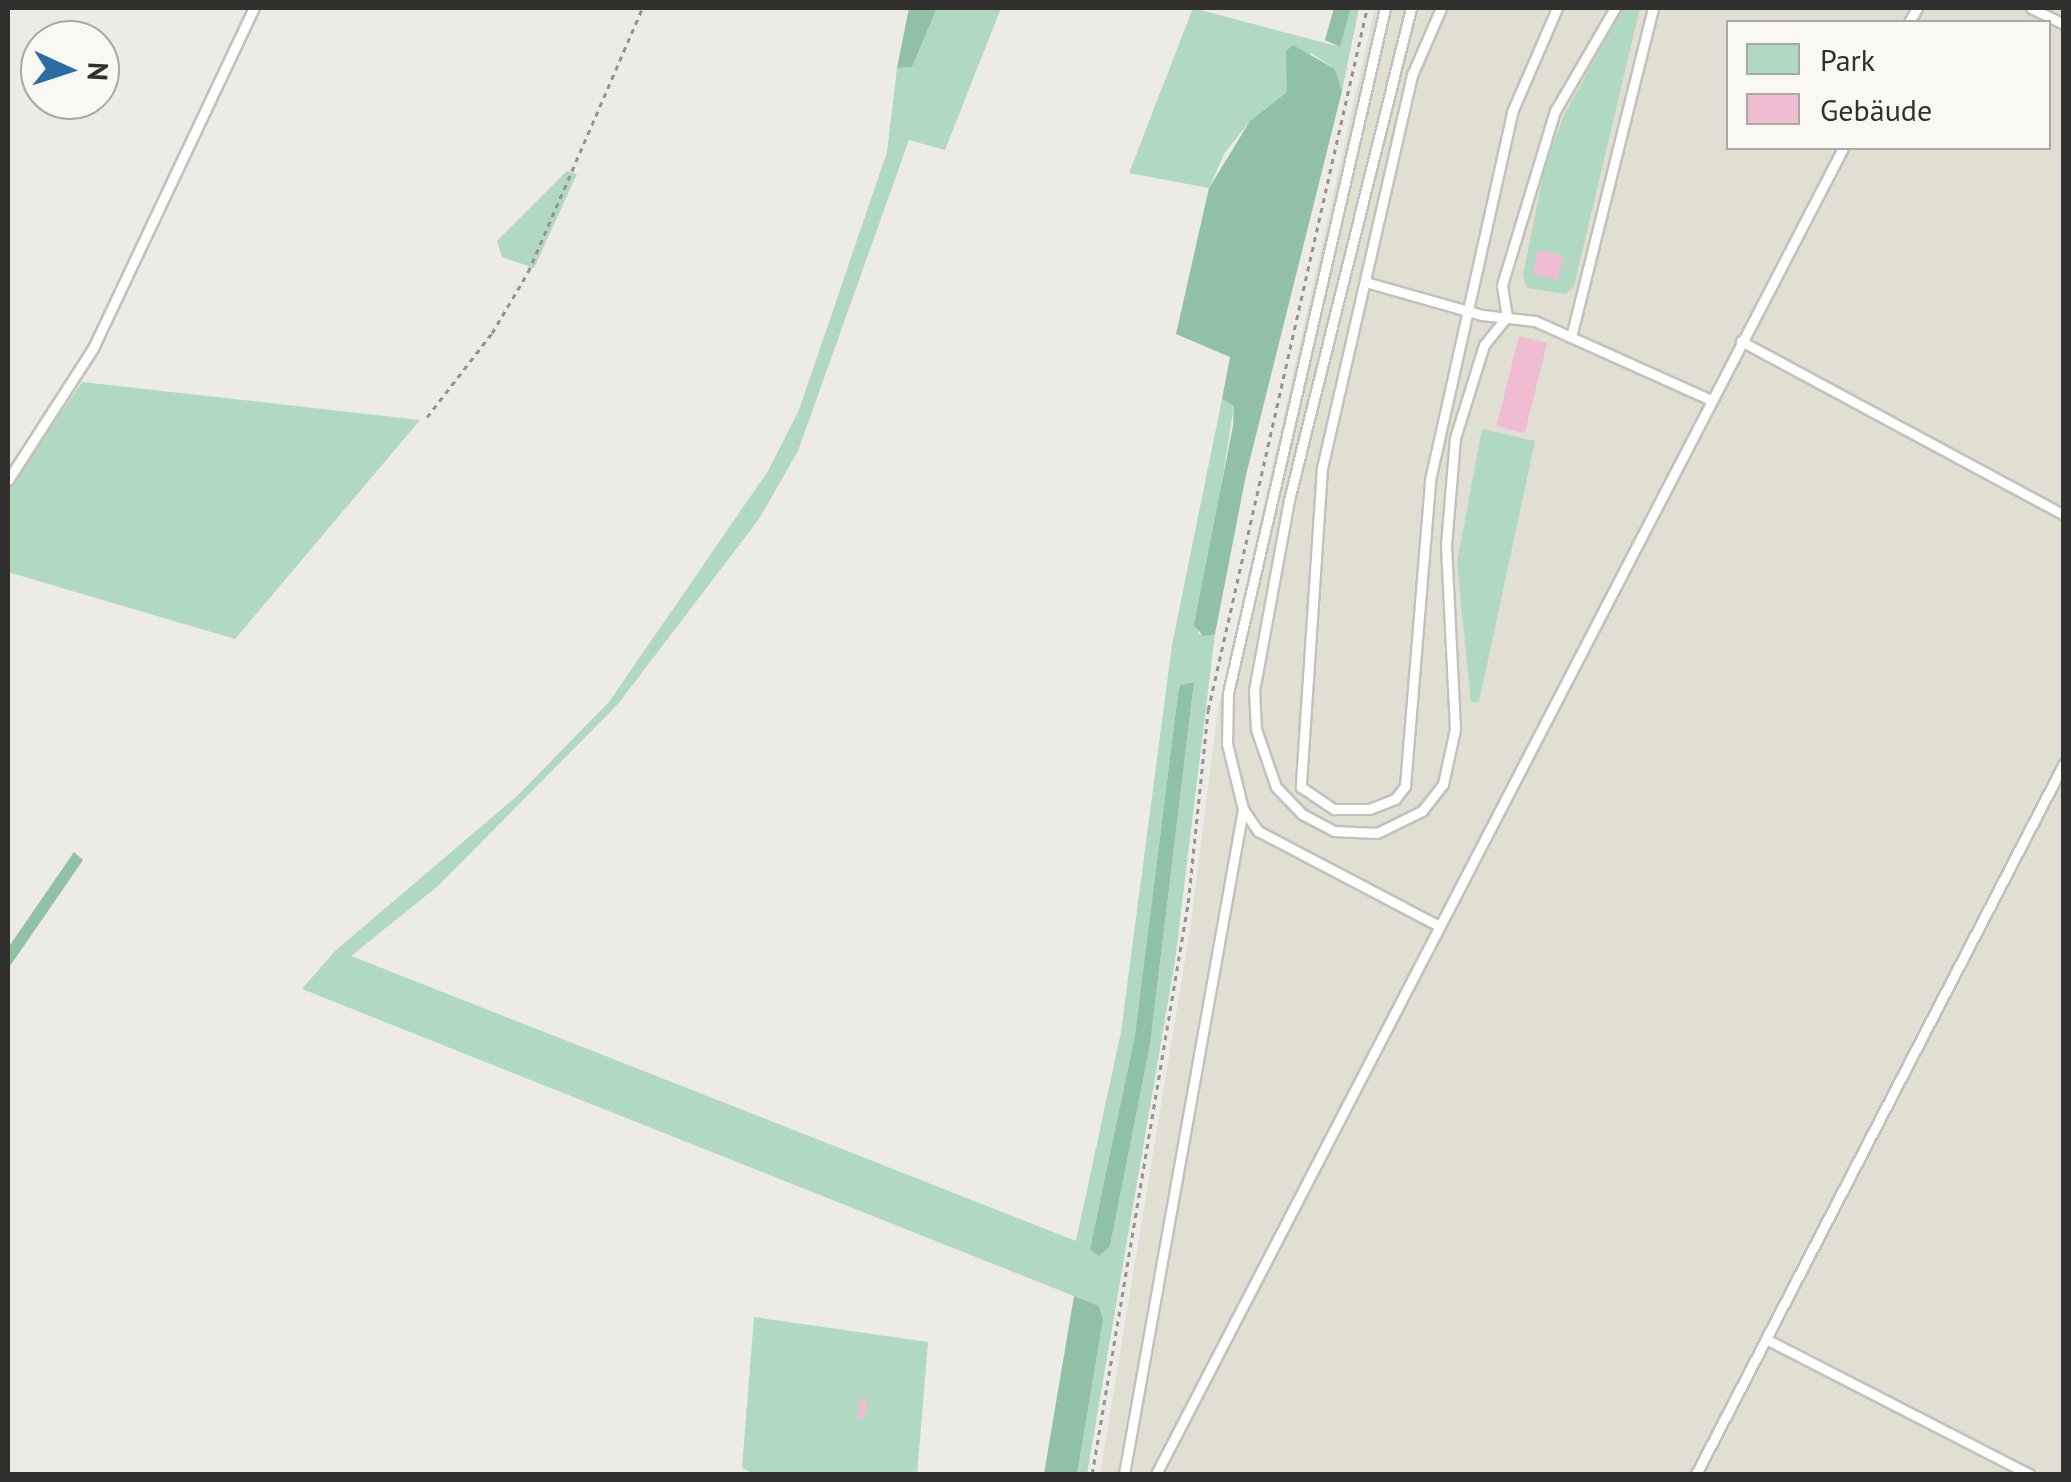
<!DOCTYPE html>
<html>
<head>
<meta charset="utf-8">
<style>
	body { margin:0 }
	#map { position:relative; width:2071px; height:1482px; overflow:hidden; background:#ecebe5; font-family:"PT Sans",sans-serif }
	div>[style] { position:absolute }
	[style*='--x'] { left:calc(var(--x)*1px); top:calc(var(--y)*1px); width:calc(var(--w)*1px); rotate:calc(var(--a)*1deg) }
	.built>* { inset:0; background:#e1ded2 }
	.green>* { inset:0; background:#b1d8c1 }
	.forest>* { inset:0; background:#90c1a5 }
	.building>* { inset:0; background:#f0bcd2; transform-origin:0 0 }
	.path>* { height:2.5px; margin-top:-1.25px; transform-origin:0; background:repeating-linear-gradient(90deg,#94938f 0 5px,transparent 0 10px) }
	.roads { filter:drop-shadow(2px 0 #c2c1bc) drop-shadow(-2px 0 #c2c1bc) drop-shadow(0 2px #c2c1bc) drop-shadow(0 -2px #c2c1bc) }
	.service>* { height:9px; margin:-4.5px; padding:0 4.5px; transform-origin:4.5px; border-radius:4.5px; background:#fff }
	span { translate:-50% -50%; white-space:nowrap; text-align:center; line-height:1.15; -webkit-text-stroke:8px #f9f8f2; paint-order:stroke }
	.frame { position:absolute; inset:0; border:10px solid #31302e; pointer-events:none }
	.legend { position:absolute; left:1726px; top:20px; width:325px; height:130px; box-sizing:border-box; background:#f9f8f2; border:2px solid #a9a8a4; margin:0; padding:12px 18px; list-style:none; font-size:30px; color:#31302e }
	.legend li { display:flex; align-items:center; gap:20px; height:50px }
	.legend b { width:50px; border:2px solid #a9a8a4 }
	.north { position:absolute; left:20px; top:20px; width:100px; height:100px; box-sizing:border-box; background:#f9f8f2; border:2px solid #a9a8a4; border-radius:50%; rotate:93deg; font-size:28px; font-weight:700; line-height:40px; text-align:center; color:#31302e }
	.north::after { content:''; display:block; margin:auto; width:35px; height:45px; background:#2b6ca2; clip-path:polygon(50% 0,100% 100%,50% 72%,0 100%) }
</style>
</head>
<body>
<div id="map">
	<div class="built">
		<div style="clip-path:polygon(evenodd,1375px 8px,2063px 8px,2063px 1474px,1100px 1474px,1190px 930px,1218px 709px,1375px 8px,1728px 22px,2048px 22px,2048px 148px,1728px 148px,1728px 22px)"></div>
	</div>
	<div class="green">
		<div style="clip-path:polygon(evenodd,937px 8px,1001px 8px,945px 150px,909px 140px,798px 451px,759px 519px,618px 704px,439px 885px,351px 956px,1076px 1241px,1121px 1032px,1172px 645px,1222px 399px,1234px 406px,1198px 634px,1215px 634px,1175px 961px,1087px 1474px,1077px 1474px,1103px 1320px,1099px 1306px,302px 989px,335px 951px,516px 797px,609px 702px,768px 471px,799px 410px,887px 152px,897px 68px,912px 67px,937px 8px,1194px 682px,1150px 1045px,1110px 1245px,1090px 1249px,1135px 1035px,1178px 694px,1180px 685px,1194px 682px)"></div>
		<div style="clip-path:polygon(1193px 8px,1340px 47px,1351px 8px,1359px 8px,1342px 91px,1335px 69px,1311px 53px,1290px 69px,1287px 92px,1250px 121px,1224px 154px,1209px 188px,1129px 173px)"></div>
		<div style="clip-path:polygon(1623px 8px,1640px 8px,1574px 286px,1566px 294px,1527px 288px,1523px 275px,1545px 166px,1563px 117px)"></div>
		<div style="clip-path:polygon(567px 171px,577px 174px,534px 268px,502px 257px,497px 241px)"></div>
		<div style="clip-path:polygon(82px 382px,420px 420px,235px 639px,8px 572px,8px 490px)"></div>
		<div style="clip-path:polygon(1482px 429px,1535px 441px,1479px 702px,1471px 702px,1457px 563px)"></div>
		<div style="clip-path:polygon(754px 1317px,928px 1342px,917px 1474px,754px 1474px,742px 1468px)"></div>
	</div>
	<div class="forest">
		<div style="clip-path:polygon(909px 8px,937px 8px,912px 67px,897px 68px)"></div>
		<div style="clip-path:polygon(1334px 8px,1351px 8px,1340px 47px,1325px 40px)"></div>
		<div style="clip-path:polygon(1293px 45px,1335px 69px,1342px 91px,1246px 475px,1215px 634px,1203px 636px,1194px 625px,1233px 426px,1234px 406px,1222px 399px,1230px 357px,1176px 334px,1209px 188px,1250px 121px,1287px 92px,1286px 51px)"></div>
		<div style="clip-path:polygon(1194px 682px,1150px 1045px,1110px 1246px,1099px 1256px,1090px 1249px,1135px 1035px,1178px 694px,1180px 685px)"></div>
		<div style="clip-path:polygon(74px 852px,83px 860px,8px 969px,8px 948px)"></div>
		<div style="clip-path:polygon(1074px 1296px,1099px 1306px,1103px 1320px,1077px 1474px,1044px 1474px)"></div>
	</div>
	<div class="building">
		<div style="left:1538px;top:250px;width:26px;height:25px;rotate:13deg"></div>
		<div style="left:1519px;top:336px;width:29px;height:93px;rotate:14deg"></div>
		<div style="clip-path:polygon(859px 1399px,867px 1400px,865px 1419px,858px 1419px)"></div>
	</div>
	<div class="path">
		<div style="--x:427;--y:417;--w:106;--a:-52.3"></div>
		<div style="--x:492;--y:333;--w:71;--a:-59.5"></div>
		<div style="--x:528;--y:272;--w:288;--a:-66.6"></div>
		<div style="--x:1092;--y:1474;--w:579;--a:-80.46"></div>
		<div style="--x:1188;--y:903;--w:194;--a:-84.1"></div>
		<div style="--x:1208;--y:710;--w:720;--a:-77.24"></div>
	</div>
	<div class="roads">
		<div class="service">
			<div style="--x:1411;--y:8;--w:507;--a:103.93"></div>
			<div style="--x:1289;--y:500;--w:194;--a:100.4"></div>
			<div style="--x:1254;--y:691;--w:38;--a:87"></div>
			<div style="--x:1256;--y:729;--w:61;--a:71"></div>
			<div style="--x:1276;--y:787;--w:37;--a:46"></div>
			<div style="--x:1302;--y:814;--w:36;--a:28"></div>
			<div style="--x:1334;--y:831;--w:43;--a:2.7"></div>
			<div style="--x:1377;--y:833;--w:50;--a:-26.1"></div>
			<div style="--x:1422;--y:811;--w:34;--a:-52"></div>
			<div style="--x:1443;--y:784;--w:56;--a:-77.7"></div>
			<div style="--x:1455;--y:729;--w:184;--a:-92.8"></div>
			<div style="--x:1446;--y:545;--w:107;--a:-85.2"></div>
			<div style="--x:1455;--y:438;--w:97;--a:-72.7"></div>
			<div style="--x:1484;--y:345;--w:36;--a:-51"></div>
			<div style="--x:1507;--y:317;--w:32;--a:-99"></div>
			<div style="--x:1502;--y:285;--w:182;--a:-73.1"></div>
			<div style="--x:1555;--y:111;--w:119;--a:-59.8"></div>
			<div style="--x:1441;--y:8;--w:73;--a:113.4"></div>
			<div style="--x:1412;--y:75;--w:402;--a:102.9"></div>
			<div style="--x:1322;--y:467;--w:321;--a:93.8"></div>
			<div style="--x:1301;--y:787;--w:40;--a:34"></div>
			<div style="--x:1334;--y:809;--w:35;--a:0"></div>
			<div style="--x:1369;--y:809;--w:28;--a:-21"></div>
			<div style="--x:1395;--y:799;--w:16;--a:-52"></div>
			<div style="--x:1405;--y:786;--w:307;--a:-85.3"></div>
			<div style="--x:1430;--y:480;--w:377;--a:-77.4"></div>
			<div style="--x:1512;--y:112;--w:113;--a:-66.6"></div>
			<div style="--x:2031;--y:8;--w:37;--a:26"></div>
			<div style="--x:1909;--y:22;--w:16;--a:-60"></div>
			<div style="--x:1369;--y:283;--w:117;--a:15.8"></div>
			<div style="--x:1482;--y:315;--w:53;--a:6.5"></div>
			<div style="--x:1535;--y:321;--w:193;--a:24.2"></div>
			<div style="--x:1571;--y:337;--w:339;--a:-76"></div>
			<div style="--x:1741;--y:341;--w:367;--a:28.3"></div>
			<div style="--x:8;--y:480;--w:157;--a:-57.2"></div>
			<div style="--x:93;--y:348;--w:376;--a:-64.7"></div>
			<div style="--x:1243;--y:809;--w:67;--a:-103.8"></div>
			<div style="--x:1227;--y:744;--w:51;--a:-88.9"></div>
			<div style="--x:1228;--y:693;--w:703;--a:-77.09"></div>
			<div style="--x:1766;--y:1339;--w:296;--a:27.2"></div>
			<div style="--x:1124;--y:1474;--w:676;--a:-79.85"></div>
			<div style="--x:1243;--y:809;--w:27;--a:56"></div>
			<div style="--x:1258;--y:831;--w:204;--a:27.7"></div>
			<div style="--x:1156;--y:1474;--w:1493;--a:-62.61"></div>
			<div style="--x:1696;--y:1474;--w:801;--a:-62.63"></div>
		</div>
	</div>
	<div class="frame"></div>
	<ul class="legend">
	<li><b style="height:28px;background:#b1d8c1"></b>Park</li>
	<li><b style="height:28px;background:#f0bcd2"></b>Gebäude</li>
	</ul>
	<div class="north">N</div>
</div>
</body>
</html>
